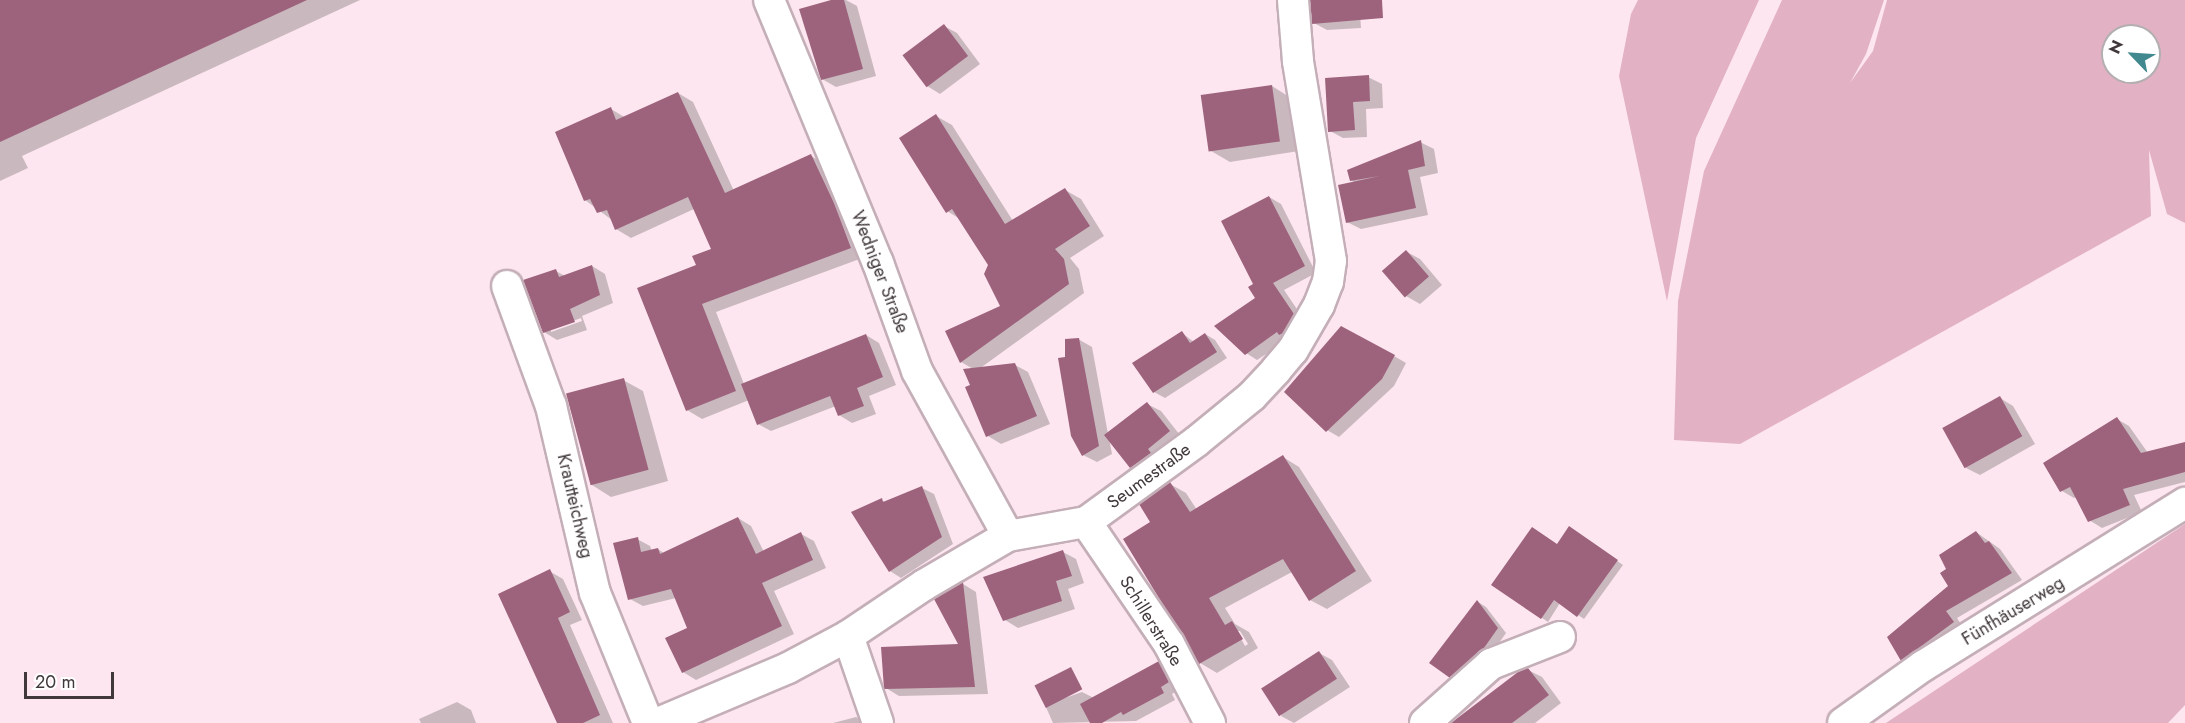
<!DOCTYPE html>
<html>
<head>
<meta charset="utf-8">
<style>
	body { margin:0 }
	#map { position:relative; width:2185px; height:723px; overflow:hidden; background:#fde6ef; font-family:Jost,sans-serif }
	div>[style] { position:absolute }
	[style*='--x'] { left:calc(var(--x)*1px); top:calc(var(--y)*1px); width:calc(var(--w)*1px); rotate:calc(var(--a)*1deg) }
	.green>* { inset:0; background:#e2b1c4 }
	.shadow>* { inset:0; background:#0003 }
	.building>* { inset:0; background:#9d637c; transform-origin:0 0 }
	.roads { filter:drop-shadow(2px 0 #c4aeb7) drop-shadow(-2px 0 #c4aeb7) drop-shadow(0 2px #c4aeb7) drop-shadow(0 -2px #c4aeb7) }
	.street>* { height:30px; margin:-15px; padding:0 15px; transform-origin:15px; border-radius:15px; background:#fff }
	span { translate:-50% -50%; white-space:nowrap; text-align:center; line-height:1.15; -webkit-text-stroke:6px #fff; paint-order:stroke }
	.street-label { font-size:18px; color:#41383c }
	.north { position:absolute; left:2101px; top:24px; width:60px; height:60px; box-sizing:border-box; background:#fff; border:2px solid #b3afb1; border-radius:50%; rotate:295deg; font-size:16px; font-weight:700; line-height:24px; text-align:center; color:#41383c }
	.north::after { content:''; display:block; margin:auto; width:21px; height:27px; background:#41898e; clip-path:polygon(50% 0,100% 100%,50% 72%,0 100%) }
	.scale { position:absolute; left:24px; top:672px; width:90px; height:27px; box-sizing:border-box; border:3px solid #41383c; border-top:0; padding-left:8px; font-size:18px; line-height:21px; white-space:nowrap; color:#41383c; -webkit-text-stroke:4px #fff; paint-order:stroke }
</style>
</head>
<body>
<div id="map">
	<div class="green">
		<div style="clip-path:polygon(1638px 0,1759px 0,1696px 138px,1667px 301px,1619px 76px,1631px 14px)"></div>
		<div style="clip-path:polygon(evenodd,1782px 0,1884px 0,1866px 54px,1850px 83px,1873px 51px,1887px 0,2185px 0,2185px 223px,2167px 214px,2149px 150px,2151px 216px,1740px 444px,1674px 440px,1678px 301px,1704px 171px,1782px 0,2113px 36px,2149px 36px,2149px 72px,2113px 72px,2113px 36px)"></div>
		<div style="clip-path:polygon(2185px 524px,2185px 705px,2168px 723px,1886px 723px)"></div>
	</div>
	<div class="shadow">
		<div style="clip-path:polygon(0 0,360px 0,22px 156px,28px 168px,0 181px)"></div>
		<div style="clip-path:polygon(837px 0,846px 0,857px 6px,876px 76px,836px 87px,822px 79px)"></div>
		<div style="clip-path:polygon(1312px 0,1359px 0,1361px 28px,1327px 30px,1314px 23px)"></div>
		<div style="clip-path:polygon(944px 26px,957px 33px,980px 64px,940px 94px,927px 86px)"></div>
		<div style="clip-path:polygon(1368px 77px,1382px 84px,1383px 108px,1366px 109px,1367px 137px,1343px 138px,1330px 131px)"></div>
		<div style="clip-path:polygon(1272px 86px,1291px 98px,1299px 151px,1230px 162px,1211px 151px)"></div>
		<div style="clip-path:polygon(678px 93px,693px 102px,734px 191px,811px 156px,825px 164px,865px 257px,716px 312px,744px 384px,866px 335px,879px 343px,896px 385px,869px 396px,876px 414px,852px 423px,839px 415px,836px 406px,771px 431px,758px 424px,749px 400px,702px 419px,687px 410px,698px 266px,713px 250px,694px 209px,631px 238px,616px 229px,612px 220px,585px 200px,611px 109px,626px 118px)"></div>
		<div style="clip-path:polygon(936px 116px,952px 125px,1013px 221px,1065px 190px,1081px 199px,1104px 236px,1070px 258px,1079px 269px,1084px 293px,979px 369px,1015px 365px,1028px 372px,1050px 424px,1001px 444px,988px 436px,972px 386px,975px 370px,961px 362px,1002px 306px,990px 265px,960px 219px,947px 211px)"></div>
		<div style="clip-path:polygon(1420px 142px,1434px 149px,1438px 173px,1420px 177px,1428px 215px,1361px 229px,1347px 222px,1355px 183px,1351px 180px)"></div>
		<div style="clip-path:polygon(1269px 197px,1281px 204px,1316px 273px,1284px 290px,1305px 321px,1289px 339px,1257px 360px,1246px 353px,1257px 299px,1254px 284px)"></div>
		<div style="clip-path:polygon(1407px 252px,1420px 259px,1442px 285px,1420px 304px,1406px 296px,1387px 274px)"></div>
		<div style="clip-path:polygon(evenodd,592px 266px,605px 274px,613px 303px,582px 316px,587px 330px,557px 340px,544px 332px,556px 271px,565px 276px,592px 266px,581px 318px,582px 321px,551px 332px,551px 329px,581px 318px)"></div>
		<div style="clip-path:polygon(1182px 333px,1194px 342px,1205px 334px,1215px 340px,1227px 358px,1165px 398px,1154px 392px,1135px 364px)"></div>
		<div style="clip-path:polygon(1078px 339px,1092px 347px,1108px 434px,1147px 404px,1161px 411px,1183px 439px,1144px 475px,1131px 467px,1109px 438px,1112px 454px,1097px 462px,1083px 455px,1067px 358px)"></div>
		<div style="clip-path:polygon(1394px 356px,1406px 363px,1394px 386px,1339px 437px,1327px 430px)"></div>
		<div style="clip-path:polygon(623px 380px,643px 391px,668px 481px,611px 497px,592px 485px)"></div>
		<div style="clip-path:polygon(2000px 398px,2013px 406px,2035px 444px,1980px 475px,1966px 468px)"></div>
		<div style="clip-path:polygon(2117px 419px,2129px 426px,2148px 453px,2185px 444px,2185px 482px,2134px 495px,2142px 512px,2102px 528px,2089px 520px,2077px 497px,2074px 498px,2062px 491px)"></div>
		<div style="clip-path:polygon(evenodd,1283px 457px,1299px 467px,1372px 581px,1327px 609px,1310px 600px,1292px 572px,1225px 608px,1235px 624px,1249px 632px,1258px 648px,1217px 673px,1200px 663px,1125px 539px,1152px 522px,1170px 484px,1186px 493px,1197px 510px,1283px 457px,1237px 631px,1240px 631px,1248px 644px,1245px 646px,1237px 631px)"></div>
		<div style="clip-path:polygon(922px 488px,934px 494px,953px 544px,901px 578px,890px 571px,881px 500px,885px 502px)"></div>
		<div style="clip-path:polygon(738px 518px,751px 526px,764px 552px,801px 534px,814px 541px,826px 568px,774px 591px,794px 634px,696px 680px,683px 672px,689px 628px,676px 598px,643px 606px,630px 599px,637px 539px,650px 546px,652px 551px,658px 549px,665px 554px)"></div>
		<div style="clip-path:polygon(1576px 532px,1623px 565px,1584px 619px,1560px 603px,1548px 622px,1493px 585px)"></div>
		<div style="clip-path:polygon(1976px 532px,2000px 549px,2022px 580px,1957px 618px,1964px 629px,1913px 666px,1902px 660px,1950px 586px,1948px 569px)"></div>
		<div style="clip-path:polygon(1063px 552px,1076px 559px,1084px 583px,1068px 589px,1075px 609px,1018px 628px,1005px 620px)"></div>
		<div style="clip-path:polygon(549px 571px,563px 579px,582px 620px,570px 625px,613px 723px,558px 723px)"></div>
		<div style="clip-path:polygon(963px 584px,976px 592px,988px 694px,899px 696px,886px 688px,961px 645px)"></div>
		<div style="clip-path:polygon(1478px 602px,1486px 607px,1506px 633px,1492px 653px,1459px 682px,1450px 677px)"></div>
		<div style="clip-path:polygon(1319px 653px,1332px 660px,1350px 687px,1294px 723px,1281px 716px)"></div>
		<div style="clip-path:polygon(1159px 663px,1170px 670px,1180px 689px,1172px 694px,1175px 700px,1136px 721px,1053px 723px,1045px 705px,1082px 692px,1094px 698px)"></div>
		<div style="clip-path:polygon(1528px 670px,1542px 677px,1561px 703px,1535px 723px,1474px 723px)"></div>
		<div style="clip-path:polygon(457px 702px,471px 710px,476px 723px,421px 723px,419px 719px)"></div>
		<div style="clip-path:polygon(856px 717px,866px 723px,833px 723px)"></div>
	</div>
	<div class="building">
		<div style="clip-path:polygon(0 0,307px 0,0 142px)"></div>
		<div style="clip-path:polygon(831px 0,844px 0,863px 69px,821px 80px,799px 9px)"></div>
		<div style="clip-path:polygon(1310px 0,1382px 0,1383px 18px,1312px 24px)"></div>
		<div style="left:944px;top:24px;width:40px;height:52px;rotate:53deg"></div>
		<div style="clip-path:polygon(1369px 75px,1370px 101px,1353px 102px,1355px 130px,1328px 132px,1325px 78px)"></div>
		<div style="left:1272px;top:85px;width:57px;height:72px;rotate:82deg"></div>
		<div style="clip-path:polygon(678px 92px,725px 193px,811px 154px,834px 203px,851px 248px,702px 304px,736px 391px,686px 411px,637px 288px,696px 265px,692px 256px,711px 249px,688px 197px,615px 230px,607px 210px,597px 213px,590px 199px,584px 201px,555px 132px,611px 107px,616px 120px)"></div>
		<div style="clip-path:polygon(936px 114px,1005px 224px,1065px 188px,1090px 226px,1055px 249px,1064px 259px,1069px 284px,960px 363px,945px 331px,1000px 306px,984px 274px,988px 265px,952px 209px,946px 213px,899px 138px)"></div>
		<div style="clip-path:polygon(1421px 140px,1425px 166px,1408px 170px,1416px 208px,1346px 223px,1338px 185px,1380px 176px,1350px 181px,1347px 170px)"></div>
		<div style="clip-path:polygon(1269px 196px,1305px 266px,1273px 283px,1294px 314px,1283px 333px,1279px 335px,1277px 332px,1245px 355px,1214px 326px,1255px 298px,1248px 287px,1253px 284px,1221px 221px)"></div>
		<div style="left:1406px;top:250px;width:35px;height:32px;rotate:49deg"></div>
		<div style="clip-path:polygon(592px 265px,600px 295px,570px 309px,575px 322px,543px 333px,523px 280px,556px 269px,559px 277px)"></div>
		<div style="clip-path:polygon(1341px 326px,1395px 355px,1382px 379px,1326px 432px,1284px 392px)"></div>
		<div style="clip-path:polygon(1182px 331px,1190px 343px,1205px 333px,1217px 352px,1153px 393px,1132px 363px)"></div>
		<div style="clip-path:polygon(866px 334px,883px 377px,857px 388px,864px 406px,838px 416px,830px 396px,757px 425px,741px 384px)"></div>
		<div style="clip-path:polygon(1079px 338px,1099px 446px,1082px 456px,1071px 436px,1058px 358px,1065px 357px,1065px 339px)"></div>
		<div style="clip-path:polygon(1015px 363px,1037px 416px,986px 437px,965px 387px,970px 385px,963px 369px)"></div>
		<div style="left:624px;top:378px;width:95px;height:60px;rotate:75deg"></div>
		<div style="left:2000px;top:396px;width:46px;height:66px;rotate:61deg"></div>
		<div style="clip-path:polygon(1147px 402px,1170px 431px,1148px 449px,1151px 453px,1130px 468px,1104px 435px)"></div>
		<div style="clip-path:polygon(2117px 417px,2141px 453px,2185px 442px,2185px 472px,2123px 489px,2130px 505px,2088px 522px,2070px 487px,2060px 492px,2043px 463px)"></div>
		<div style="clip-path:polygon(1283px 455px,1356px 571px,1309px 601px,1283px 559px,1209px 598px,1225px 625px,1232px 621px,1243px 639px,1199px 664px,1123px 539px,1150px 522px,1139px 504px,1170px 482px,1190px 512px)"></div>
		<div style="clip-path:polygon(922px 486px,942px 537px,889px 572px,851px 512px,882px 498px,883px 502px)"></div>
		<div style="clip-path:polygon(738px 517px,756px 554px,801px 532px,813px 560px,762px 583px,782px 626px,682px 673px,665px 638px,687px 628px,671px 589px,628px 600px,613px 543px,638px 537px,641px 552px,658px 548px,660px 554px)"></div>
		<div style="clip-path:polygon(1569px 526px,1618px 560px,1577px 617px,1554px 600px,1541px 619px,1491px 585px,1532px 527px,1557px 544px)"></div>
		<div style="clip-path:polygon(1976px 531px,1985px 543px,1989px 541px,2012px 573px,1946px 611px,1954px 622px,1901px 661px,1887px 637px,1948px 586px,1940px 573px,1946px 569px,1939px 555px)"></div>
		<div style="clip-path:polygon(1063px 550px,1072px 576px,1056px 581px,1062px 601px,1003px 621px,983px 577px)"></div>
		<div style="clip-path:polygon(550px 569px,570px 612px,558px 618px,600px 715px,583px 723px,557px 723px,498px 594px)"></div>
		<div style="clip-path:polygon(963px 582px,975px 687px,884px 689px,881px 647px,958px 644px,934px 599px)"></div>
		<div style="clip-path:polygon(1477px 600px,1498px 628px,1484px 648px,1450px 678px,1429px 663px)"></div>
		<div style="left:1319px;top:651px;width:33px;height:69px;rotate:57deg"></div>
		<div style="clip-path:polygon(1159px 661px,1169px 682px,1161px 687px,1164px 693px,1123px 715px,1121px 712px,1102px 723px,1090px 723px,1080px 704px)"></div>
		<div style="left:1071px;top:667px;width:25px;height:41px;rotate:63deg"></div>
		<div style="clip-path:polygon(1528px 668px,1549px 695px,1512px 723px,1451px 723px,1518px 672px)"></div>
	</div>
	<div class="roads">
		<div class="street">
			<div style="--x:769;--y:0;--w:285;--a:67.5"></div>
			<div style="--x:878;--y:263;--w:115;--a:70.1"></div>
			<div style="--x:917;--y:371;--w:188;--a:61.1"></div>
			<div style="--x:507;--y:286;--w:128;--a:69.9"></div>
			<div style="--x:551;--y:406;--w:192;--a:76.8"></div>
			<div style="--x:595;--y:593;--w:140;--a:67.8"></div>
			<div style="--x:1086;--y:522;--w:148;--a:55.8"></div>
			<div style="--x:1169;--y:644;--w:89;--a:62.6"></div>
			<div style="--x:848;--y:636;--w:92;--a:71"></div>
			<div style="--x:658;--y:723;--w:141;--a:-22.9"></div>
			<div style="--x:788;--y:668;--w:68;--a:-28.1"></div>
			<div style="--x:848;--y:636;--w:92;--a:-33.9"></div>
			<div style="--x:924;--y:585;--w:97;--a:-30.3"></div>
			<div style="--x:1008;--y:536;--w:79;--a:-10.2"></div>
			<div style="--x:1086;--y:522;--w:137;--a:-36.1"></div>
			<div style="--x:1197;--y:441;--w:71;--a:-39.3"></div>
			<div style="--x:1252;--y:396;--w:35;--a:-47"></div>
			<div style="--x:1276;--y:370;--w:26;--a:-50"></div>
			<div style="--x:1293;--y:350;--w:52;--a:-60"></div>
			<div style="--x:1319;--y:305;--w:25;--a:-69"></div>
			<div style="--x:1328;--y:282;--w:21;--a:-82"></div>
			<div style="--x:1331;--y:261;--w:203;--a:-99.4"></div>
			<div style="--x:1298;--y:61;--w:61;--a:-94.7"></div>
			<div style="--x:1425;--y:723;--w:89;--a:-41.8"></div>
			<div style="--x:1491;--y:664;--w:74;--a:-21.4"></div>
			<div style="--x:1843;--y:723;--w:98;--a:-35.5"></div>
			<div style="--x:1923;--y:666;--w:309;--a:-31.9"></div>
		</div>
	</div>
	<div class="street-label">
		<span style="left:880px;top:272px;rotate:69deg">Wedniger Straße</span>
		<span style="left:1149px;top:476px;rotate:-36deg">Seumestraße</span>
		<span style="left:575px;top:506px;rotate:77deg">Krautteichweg</span>
		<span style="left:2013px;top:611px;rotate:-31deg">Fünfhäuserweg</span>
		<span style="left:1151px;top:621px;rotate:58deg">Schillerstraße</span>
	</div>
	<div class="north">N</div>
	<div class="scale">20 m</div>
</div>
</body>
</html>
